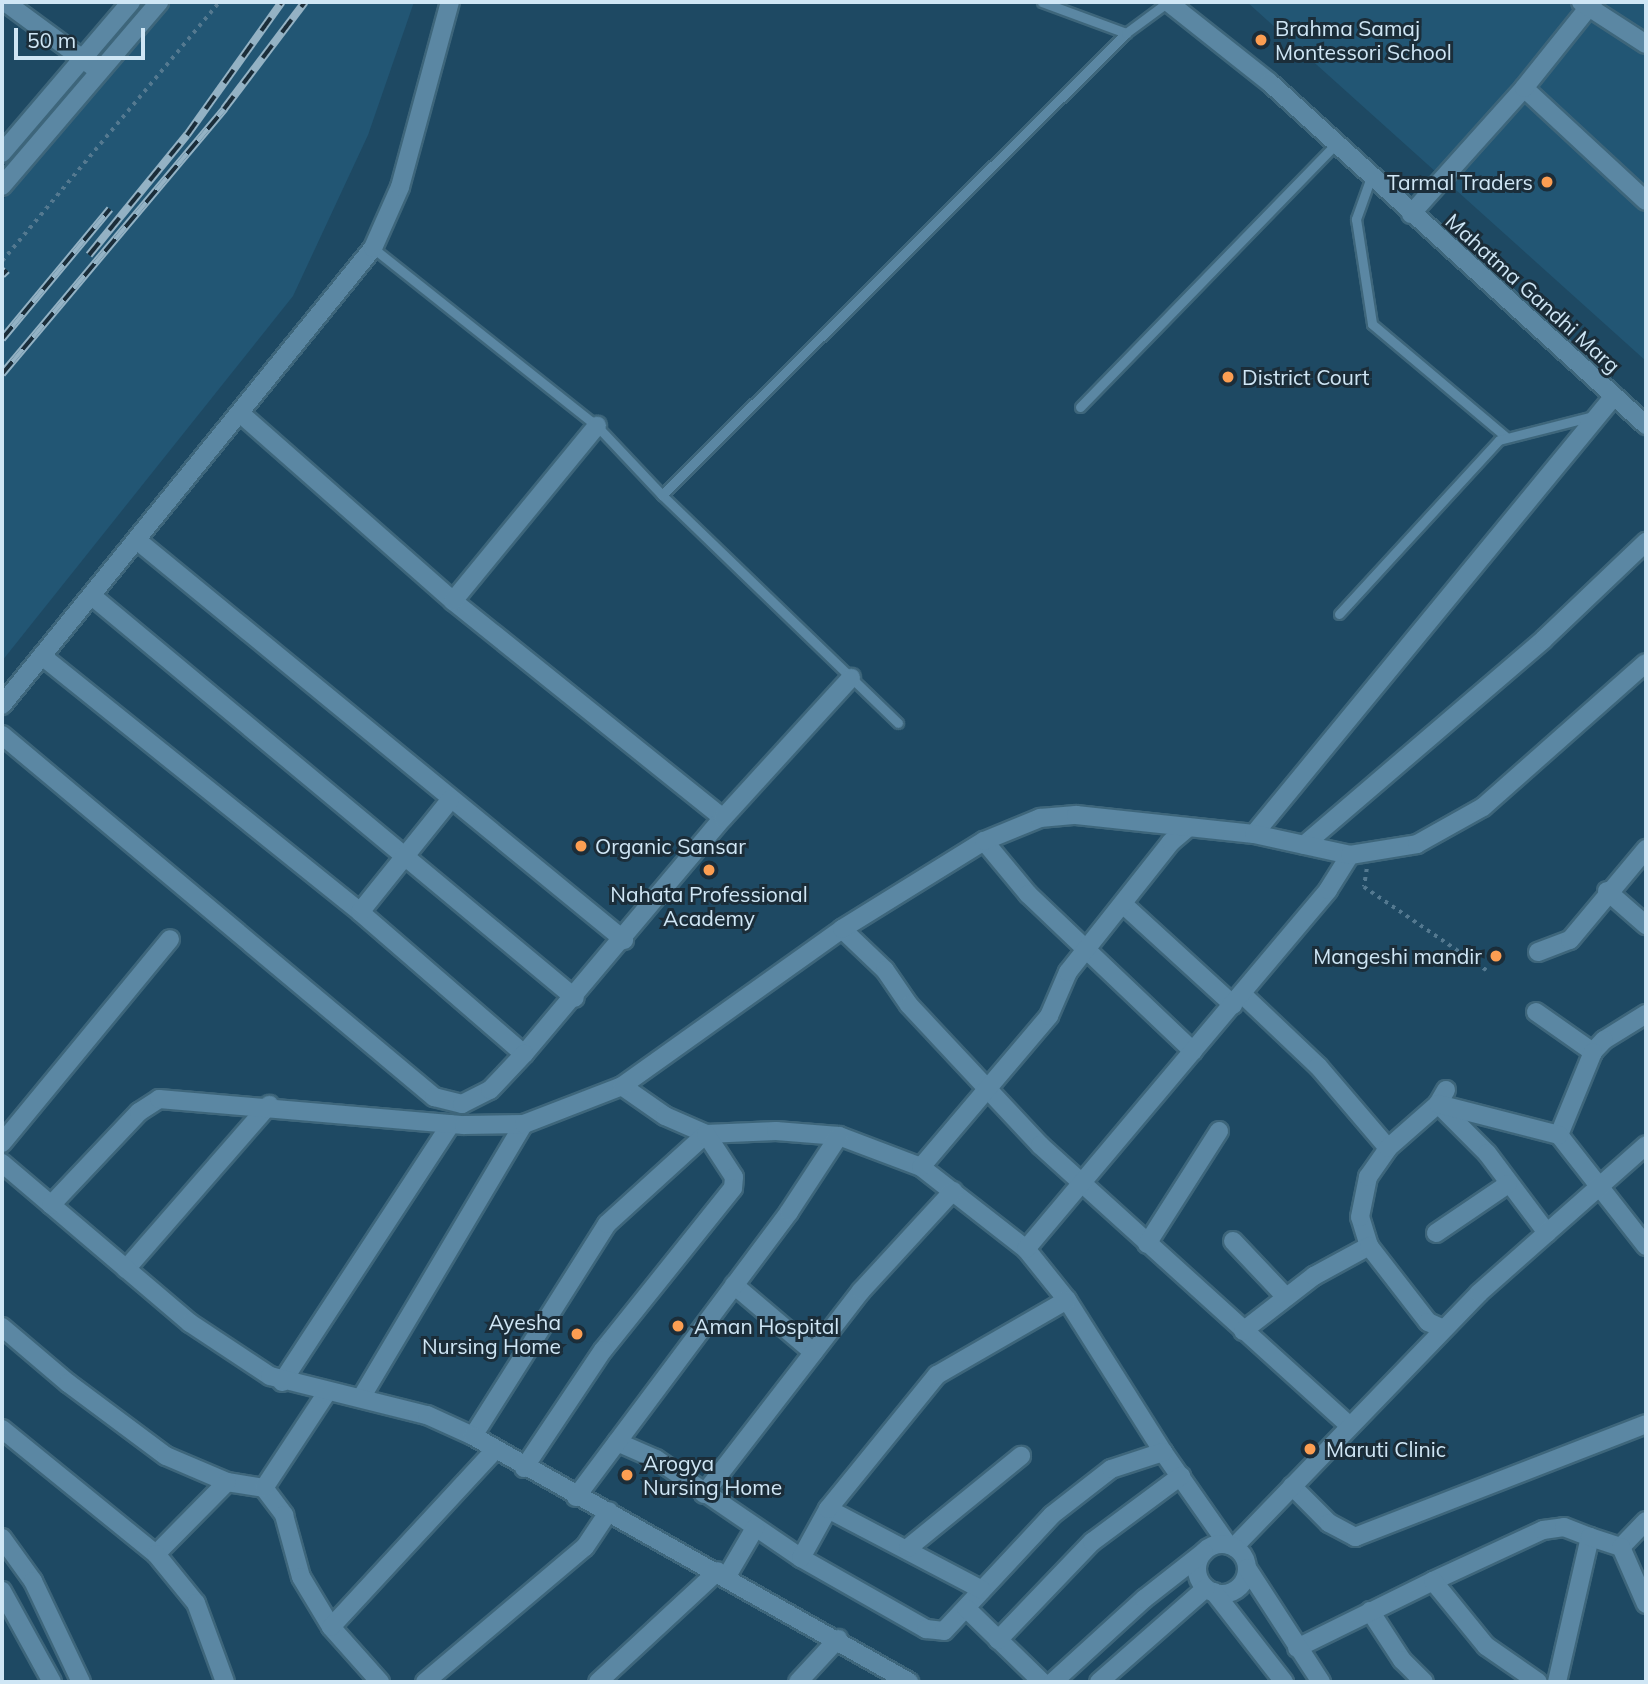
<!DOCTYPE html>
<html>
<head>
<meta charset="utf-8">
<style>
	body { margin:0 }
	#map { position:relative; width:1648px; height:1684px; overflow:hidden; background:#1e4963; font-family:Mulish,sans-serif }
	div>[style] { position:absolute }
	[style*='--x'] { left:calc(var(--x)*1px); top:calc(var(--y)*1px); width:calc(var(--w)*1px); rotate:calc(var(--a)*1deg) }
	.built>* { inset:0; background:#225674 }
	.path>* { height:3.5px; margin-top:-1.75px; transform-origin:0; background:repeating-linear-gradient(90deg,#547990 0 3.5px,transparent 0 8.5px) }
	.roads { filter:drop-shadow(2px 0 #3e667b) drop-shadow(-2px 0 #3e667b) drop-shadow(0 2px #3e667b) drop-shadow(0 -2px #3e667b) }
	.service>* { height:9px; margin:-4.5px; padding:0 4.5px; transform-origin:4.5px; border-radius:4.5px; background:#5b87a3 }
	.minor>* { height:18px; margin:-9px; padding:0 9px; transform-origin:9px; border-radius:9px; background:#5b87a3 }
	.tertiary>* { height:18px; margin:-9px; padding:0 9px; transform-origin:9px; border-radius:9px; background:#5b87a3 }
	.secondary>* { height:18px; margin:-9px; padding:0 9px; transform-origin:9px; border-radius:9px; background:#5b87a3 }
	.secondary>.ring { margin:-9px; padding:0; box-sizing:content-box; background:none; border:18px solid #5b87a3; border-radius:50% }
	.rail>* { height:8px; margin-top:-4px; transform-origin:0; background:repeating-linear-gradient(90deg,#1b2d39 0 16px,#94b2c4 0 32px); box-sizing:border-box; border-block:2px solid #94b2c4 }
	.dots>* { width:19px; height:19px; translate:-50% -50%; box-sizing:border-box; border:4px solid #1b2d39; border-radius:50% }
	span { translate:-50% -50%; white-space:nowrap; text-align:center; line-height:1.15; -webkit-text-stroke:6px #1b2d39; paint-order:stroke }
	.poi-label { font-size:21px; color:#cfe6f5 }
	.left { translate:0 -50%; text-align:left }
	.right { translate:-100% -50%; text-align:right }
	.street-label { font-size:21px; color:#cfe6f5 }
	.frame { position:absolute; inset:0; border:4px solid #cfe6f5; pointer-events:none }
	.scale { position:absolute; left:14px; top:28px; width:131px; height:32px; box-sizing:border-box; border:4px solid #cfe6f5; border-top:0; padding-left:9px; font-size:21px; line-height:24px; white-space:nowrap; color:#cfe6f5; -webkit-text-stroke:5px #1b2d39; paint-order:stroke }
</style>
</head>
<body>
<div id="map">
	<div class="built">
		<div style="clip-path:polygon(171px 2px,414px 2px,368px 135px,293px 296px,2px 661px,2px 201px)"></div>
		<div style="clip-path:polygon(1247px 2px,1646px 2px,1646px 361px)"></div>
	</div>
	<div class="path">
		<div style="--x:2;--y:261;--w:338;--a:-50"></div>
		<div style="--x:1367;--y:869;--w:18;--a:99"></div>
		<div style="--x:1364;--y:887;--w:148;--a:34.2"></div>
	</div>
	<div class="roads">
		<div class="service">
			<div style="--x:1042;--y:2;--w:90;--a:20.3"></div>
			<div style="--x:1371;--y:177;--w:45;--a:109.7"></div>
			<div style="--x:1356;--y:219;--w:106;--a:81.3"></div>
			<div style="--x:1372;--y:324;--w:174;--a:40.1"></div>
			<div style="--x:373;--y:248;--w:286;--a:38.5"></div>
			<div style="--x:597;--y:426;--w:95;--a:46.7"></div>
			<div style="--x:662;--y:495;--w:328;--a:44"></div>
			<div style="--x:1080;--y:407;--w:367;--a:-45.8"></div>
			<div style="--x:662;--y:495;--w:655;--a:-44.88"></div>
			<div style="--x:1126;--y:33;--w:52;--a:-36.4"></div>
			<div style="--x:1339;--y:614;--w:236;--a:-47.4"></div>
			<div style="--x:1499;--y:440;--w:98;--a:-14.2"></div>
		</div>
		<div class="minor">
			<div style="--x:5;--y:2;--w:117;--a:36.3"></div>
			<div style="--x:1524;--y:88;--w:166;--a:42.8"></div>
			<div style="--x:1411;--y:214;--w:169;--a:-48.1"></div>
			<div style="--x:1524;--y:88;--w:110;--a:-51.3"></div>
			<div style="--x:241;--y:414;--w:283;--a:41.4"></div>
			<div style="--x:453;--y:601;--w:346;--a:38.8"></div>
			<div style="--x:138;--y:541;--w:629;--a:39.39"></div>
			<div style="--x:92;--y:596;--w:628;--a:39.77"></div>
			<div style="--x:453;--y:601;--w:227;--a:-50.6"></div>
			<div style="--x:42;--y:656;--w:408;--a:38.8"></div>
			<div style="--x:360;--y:912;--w:217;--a:40.9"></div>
			<div style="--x:524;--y:1054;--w:309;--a:-49.9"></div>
			<div style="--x:723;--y:818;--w:190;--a:-47.6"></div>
			<div style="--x:2;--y:735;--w:564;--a:39.96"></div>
			<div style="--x:434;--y:1097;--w:29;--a:14"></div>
			<div style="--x:462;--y:1104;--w:31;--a:-27"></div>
			<div style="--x:490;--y:1090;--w:50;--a:-46.6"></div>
			<div style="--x:1254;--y:834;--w:567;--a:-50.58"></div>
			<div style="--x:984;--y:841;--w:69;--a:50.3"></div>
			<div style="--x:1028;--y:894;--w:228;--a:43.6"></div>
			<div style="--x:1304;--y:845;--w:316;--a:-40.6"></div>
			<div style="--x:1544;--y:639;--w:141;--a:-43.6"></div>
			<div style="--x:1607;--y:891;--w:52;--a:41.1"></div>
			<div style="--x:1124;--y:905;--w:148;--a:42.5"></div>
			<div style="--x:360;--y:912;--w:144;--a:-51.2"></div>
			<div style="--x:842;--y:929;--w:59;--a:43.6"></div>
			<div style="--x:885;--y:970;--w:42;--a:55.6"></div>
			<div style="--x:909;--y:1005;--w:192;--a:46.9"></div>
			<div style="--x:1040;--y:1145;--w:417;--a:42.2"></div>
			<div style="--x:1538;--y:952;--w:34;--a:-21"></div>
			<div style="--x:1570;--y:940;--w:119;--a:-50.1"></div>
			<div style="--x:1242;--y:994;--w:105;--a:43.5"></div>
			<div style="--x:1318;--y:1066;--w:108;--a:49.5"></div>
			<div style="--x:1536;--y:1012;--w:70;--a:35.1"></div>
			<div style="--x:1646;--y:1014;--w:49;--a:148.2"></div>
			<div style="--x:1604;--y:1040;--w:16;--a:133"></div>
			<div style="--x:1593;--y:1052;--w:90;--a:112.3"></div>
			<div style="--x:1559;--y:1135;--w:141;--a:51.9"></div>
			<div style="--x:622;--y:1086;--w:52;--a:34.9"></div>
			<div style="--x:665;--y:1116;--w:45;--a:23.7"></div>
			<div style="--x:706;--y:1134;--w:70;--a:-2.5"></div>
			<div style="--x:776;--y:1131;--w:63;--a:4.5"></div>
			<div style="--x:839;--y:1136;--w:88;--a:20.7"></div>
			<div style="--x:921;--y:1167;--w:133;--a:38"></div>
			<div style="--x:1026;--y:1249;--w:65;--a:51.2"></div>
			<div style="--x:1067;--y:1300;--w:180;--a:57.7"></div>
			<div style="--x:1163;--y:1452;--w:113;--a:55"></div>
			<div style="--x:1446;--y:1090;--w:16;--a:120"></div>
			<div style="--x:1438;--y:1104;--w:69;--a:45"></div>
			<div style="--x:1487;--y:1153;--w:100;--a:53.1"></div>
			<div style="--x:2;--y:1143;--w:264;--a:-50.5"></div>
			<div style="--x:921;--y:1167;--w:198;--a:-49.7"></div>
			<div style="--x:1049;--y:1016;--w:48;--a:-66.6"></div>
			<div style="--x:1068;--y:972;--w:166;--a:-51.6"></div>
			<div style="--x:1171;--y:842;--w:23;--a:-40"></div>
			<div style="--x:1436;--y:1233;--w:87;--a:-34.2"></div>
			<div style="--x:1233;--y:1241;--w:77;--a:46.6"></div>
			<div style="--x:1147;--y:1244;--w:134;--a:-57.5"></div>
			<div style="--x:1369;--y:1246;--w:30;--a:-107"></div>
			<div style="--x:1360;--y:1217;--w:41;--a:-78.7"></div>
			<div style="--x:1368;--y:1177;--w:35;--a:-55"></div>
			<div style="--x:1388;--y:1148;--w:67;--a:-41.3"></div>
			<div style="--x:1438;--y:1104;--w:125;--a:14.4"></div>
			<div style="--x:1026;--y:1249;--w:469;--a:-49.9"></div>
			<div style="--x:1328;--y:890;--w:41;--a:-57.8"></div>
			<div style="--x:126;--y:1269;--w:218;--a:-48.9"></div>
			<div style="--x:734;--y:1285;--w:104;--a:40.3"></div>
			<div style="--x:2;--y:1327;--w:87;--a:40.3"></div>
			<div style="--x:68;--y:1383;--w:122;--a:36.7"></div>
			<div style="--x:166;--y:1456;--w:66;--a:23.1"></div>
			<div style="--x:227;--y:1482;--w:37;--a:9"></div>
			<div style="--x:264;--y:1488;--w:34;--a:53"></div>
			<div style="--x:284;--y:1515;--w:64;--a:74.7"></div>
			<div style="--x:301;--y:1577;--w:58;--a:59"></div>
			<div style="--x:331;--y:1627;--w:74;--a:48.3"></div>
			<div style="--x:1243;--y:1331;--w:90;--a:-37.8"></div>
			<div style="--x:1314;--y:1276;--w:63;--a:-28.6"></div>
			<div style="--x:1369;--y:1246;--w:96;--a:52.2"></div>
			<div style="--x:1428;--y:1322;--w:17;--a:24"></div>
			<div style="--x:282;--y:1382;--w:308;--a:-56.8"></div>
			<div style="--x:361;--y:1398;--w:319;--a:-59.3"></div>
			<div style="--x:473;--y:1436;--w:251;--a:-57.7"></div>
			<div style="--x:607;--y:1224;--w:134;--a:-42.3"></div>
			<div style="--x:706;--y:1134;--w:51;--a:56.9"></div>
			<div style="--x:734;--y:1177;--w:11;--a:95"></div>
			<div style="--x:733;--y:1188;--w:208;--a:128.7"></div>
			<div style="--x:603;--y:1350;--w:142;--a:123.8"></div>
			<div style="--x:617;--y:1442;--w:43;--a:23.6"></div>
			<div style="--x:656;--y:1459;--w:176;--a:34.3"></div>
			<div style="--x:801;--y:1558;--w:144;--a:29.6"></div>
			<div style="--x:926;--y:1629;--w:18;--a:6"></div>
			<div style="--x:944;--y:1631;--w:158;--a:-47"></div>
			<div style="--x:1052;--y:1515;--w:75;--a:-37.9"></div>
			<div style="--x:1111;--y:1469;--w:55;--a:-18.1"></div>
			<div style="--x:1292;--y:1486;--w:52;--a:45"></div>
			<div style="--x:1329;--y:1523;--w:30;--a:28"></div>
			<div style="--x:1355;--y:1537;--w:312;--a:-21.2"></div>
			<div style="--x:264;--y:1488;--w:113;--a:-56.6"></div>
			<div style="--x:704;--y:1494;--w:257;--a:-52.3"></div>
			<div style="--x:861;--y:1291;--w:136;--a:-47.4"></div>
			<div style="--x:576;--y:1497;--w:356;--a:-53.2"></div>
			<div style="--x:789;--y:1212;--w:91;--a:-56.7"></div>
			<div style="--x:828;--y:1509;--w:174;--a:27.7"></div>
			<div style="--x:1621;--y:1547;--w:36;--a:-46"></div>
			<div style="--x:908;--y:1548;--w:146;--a:-39.2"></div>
			<div style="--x:156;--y:1554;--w:101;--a:-45.4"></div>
			<div style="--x:801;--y:1558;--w:56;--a:-61.1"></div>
			<div style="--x:828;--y:1509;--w:173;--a:-50.9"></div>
			<div style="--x:937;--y:1375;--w:150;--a:-30"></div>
			<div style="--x:727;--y:1576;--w:56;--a:-59.7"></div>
			<div style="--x:1433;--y:1581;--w:121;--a:-24.9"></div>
			<div style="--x:1543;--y:1530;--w:21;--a:-8"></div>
			<div style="--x:1564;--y:1527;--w:28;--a:21"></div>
			<div style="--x:966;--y:1608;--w:106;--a:44.2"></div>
			<div style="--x:1370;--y:1611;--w:59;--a:56.9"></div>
			<div style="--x:1402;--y:1660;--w:31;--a:45"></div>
			<div style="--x:331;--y:1627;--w:241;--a:-47.2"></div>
			<div style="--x:998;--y:1640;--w:136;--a:-46.2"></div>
			<div style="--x:1092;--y:1542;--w:111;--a:-36.6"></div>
			<div style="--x:1297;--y:1648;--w:152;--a:-26.2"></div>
			<div style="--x:1433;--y:1581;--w:84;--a:50.8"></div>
			<div style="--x:1486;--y:1646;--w:63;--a:34.7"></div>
			<div style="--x:425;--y:1682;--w:209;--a:-40.2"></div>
			<div style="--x:585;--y:1547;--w:43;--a:-56.3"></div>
			<div style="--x:598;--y:1682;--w:163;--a:-42.8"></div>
			<div style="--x:798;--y:1682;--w:59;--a:-47.1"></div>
			<div style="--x:1557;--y:1682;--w:149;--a:-77.2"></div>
			<div style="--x:1590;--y:1537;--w:33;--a:18"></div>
			<div style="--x:1621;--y:1547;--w:62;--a:66.3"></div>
		</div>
		<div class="tertiary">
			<div style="--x:2;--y:153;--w:199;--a:-49.5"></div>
			<div style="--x:2;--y:186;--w:242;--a:-49.5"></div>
			<div style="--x:2;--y:705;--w:589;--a:-50.93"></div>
			<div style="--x:373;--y:248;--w:67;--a:-66.1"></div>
			<div style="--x:400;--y:187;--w:192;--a:-74.9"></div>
			<div style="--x:2;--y:1163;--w:247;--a:40.4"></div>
			<div style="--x:190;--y:1323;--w:96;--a:33.5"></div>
			<div style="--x:270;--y:1376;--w:162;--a:14"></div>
			<div style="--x:427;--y:1415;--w:51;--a:24.5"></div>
			<div style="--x:473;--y:1436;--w:501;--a:29.43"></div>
			<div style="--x:51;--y:1205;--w:128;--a:-46.6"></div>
			<div style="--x:139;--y:1112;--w:24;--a:-33"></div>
			<div style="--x:159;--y:1099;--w:306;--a:4.9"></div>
			<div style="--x:464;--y:1125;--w:60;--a:-1"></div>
			<div style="--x:524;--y:1124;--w:105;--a:-21.2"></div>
			<div style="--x:622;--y:1086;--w:270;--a:-35.5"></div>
			<div style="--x:842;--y:929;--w:167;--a:-31.8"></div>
			<div style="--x:984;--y:841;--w:61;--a:-22.3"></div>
			<div style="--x:1040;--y:818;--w:36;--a:-5"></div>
			<div style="--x:1076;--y:815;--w:179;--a:6.1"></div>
			<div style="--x:1254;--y:834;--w:98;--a:12.3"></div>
			<div style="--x:1350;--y:855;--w:68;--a:-9.3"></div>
			<div style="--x:1417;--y:844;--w:76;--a:-29.3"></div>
			<div style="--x:1483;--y:807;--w:217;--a:-41.5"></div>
			<div style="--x:2;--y:1429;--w:198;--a:39.1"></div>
			<div style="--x:156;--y:1554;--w:63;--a:50.8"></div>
			<div style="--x:196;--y:1603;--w:84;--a:69.8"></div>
			<div style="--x:1234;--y:1547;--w:353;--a:-46"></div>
			<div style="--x:1479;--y:1293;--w:223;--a:-41.5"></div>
		</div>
		<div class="secondary">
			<div style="--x:1168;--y:2;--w:129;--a:38.4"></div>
			<div style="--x:1269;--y:82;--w:510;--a:42.3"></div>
			<div style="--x:1581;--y:2;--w:77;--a:32.9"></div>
			<div style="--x:2;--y:1538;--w:53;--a:54.2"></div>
			<div style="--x:33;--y:1581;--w:112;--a:64.6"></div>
			<div class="ring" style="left:1197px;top:1544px;width:32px;height:32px"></div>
			<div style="--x:1247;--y:1568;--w:136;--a:57"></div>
			<div style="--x:2;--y:1591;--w:104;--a:61.2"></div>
			<div style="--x:1214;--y:1592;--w:114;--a:52.1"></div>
			<div style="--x:1053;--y:1682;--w:123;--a:-42.4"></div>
			<div style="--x:1144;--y:1599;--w:76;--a:-38.1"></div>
			<div style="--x:1099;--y:1682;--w:142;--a:-41.3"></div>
		</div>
	</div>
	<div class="rail">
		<div style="--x:89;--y:255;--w:155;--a:-50.8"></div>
		<div style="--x:187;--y:135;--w:163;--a:-54.5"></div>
		<div style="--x:2;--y:275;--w:7;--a:-45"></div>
		<div style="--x:2;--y:339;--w:169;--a:-50.3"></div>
		<div style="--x:2;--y:374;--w:346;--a:-50"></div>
		<div style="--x:224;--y:109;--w:134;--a:-52.9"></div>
	</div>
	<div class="dots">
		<div style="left:1261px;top:40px;background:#fc9e52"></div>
		<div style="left:1547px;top:182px;background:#fc9e52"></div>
		<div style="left:1228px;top:377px;background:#fc9e52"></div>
		<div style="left:581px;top:846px;background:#fc9e52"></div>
		<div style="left:709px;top:870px;background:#fc9e52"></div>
		<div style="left:1496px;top:956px;background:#fc9e52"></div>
		<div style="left:678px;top:1326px;background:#fc9e52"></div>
		<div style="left:577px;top:1334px;background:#fc9e52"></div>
		<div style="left:1310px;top:1449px;background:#fc9e52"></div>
		<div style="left:627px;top:1475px;background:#fc9e52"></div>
	</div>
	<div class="poi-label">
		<span class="left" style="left:1275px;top:40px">Brahma Samaj<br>Montessori School</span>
		<span class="right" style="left:1533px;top:182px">Tarmal Traders</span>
		<span class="left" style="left:1242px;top:377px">District Court</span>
		<span class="left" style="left:595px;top:846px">Organic Sansar</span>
		<span style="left:709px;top:906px">Nahata Professional<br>Academy</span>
		<span class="right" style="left:1482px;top:956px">Mangeshi mandir</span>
		<span class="right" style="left:561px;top:1334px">Ayesha<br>Nursing Home</span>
		<span class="left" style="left:694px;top:1326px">Aman Hospital</span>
		<span class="left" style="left:1326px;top:1449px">Maruti Clinic</span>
		<span class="left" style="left:643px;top:1475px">Arogya<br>Nursing Home</span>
	</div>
	<div class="street-label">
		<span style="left:1533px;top:293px;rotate:42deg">Mahatma Gandhi Marg</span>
	</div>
	<div class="frame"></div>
	<div class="scale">50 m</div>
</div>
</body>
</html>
